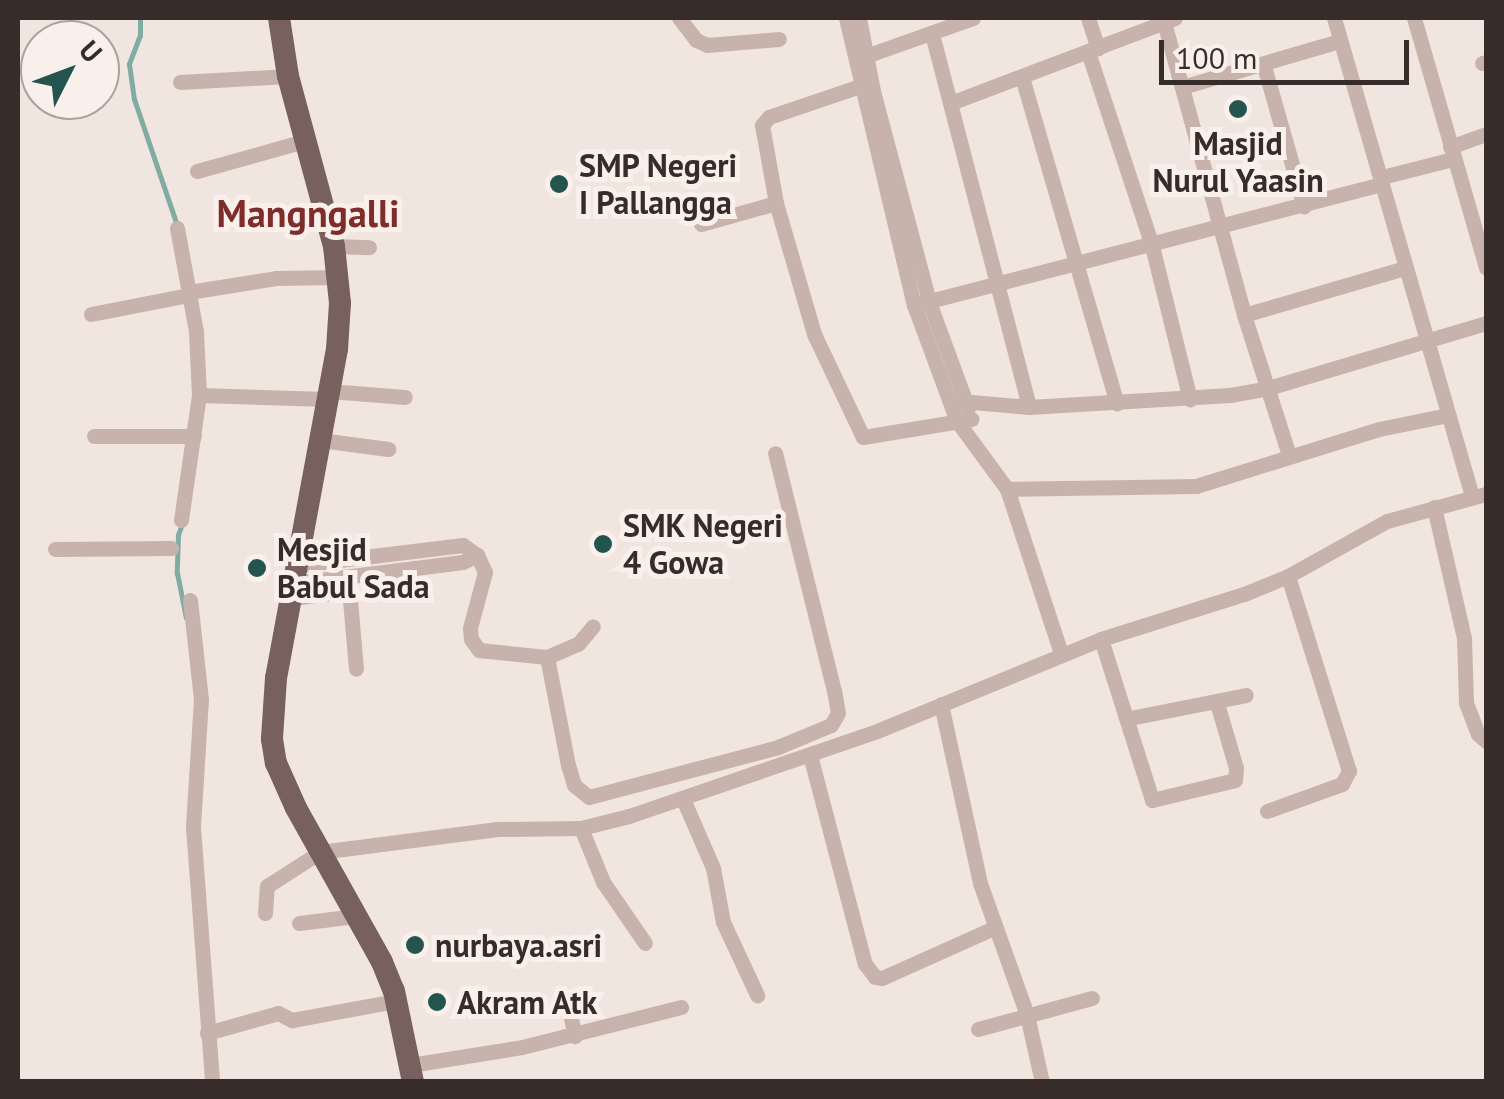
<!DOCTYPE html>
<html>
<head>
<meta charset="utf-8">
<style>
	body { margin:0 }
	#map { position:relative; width:1504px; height:1099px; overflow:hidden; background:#f1e5df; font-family:"PT Sans",sans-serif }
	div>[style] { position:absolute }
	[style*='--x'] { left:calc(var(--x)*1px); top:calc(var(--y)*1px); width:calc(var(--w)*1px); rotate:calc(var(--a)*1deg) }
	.stream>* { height:5px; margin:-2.5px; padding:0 2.5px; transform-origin:2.5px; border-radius:2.5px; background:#81aca4 }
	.minor>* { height:15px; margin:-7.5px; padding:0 7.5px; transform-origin:7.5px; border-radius:7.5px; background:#c8b3ac }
	.primary>* { height:22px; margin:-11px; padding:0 11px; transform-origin:11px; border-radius:11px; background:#77605d }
	.dots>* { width:28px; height:28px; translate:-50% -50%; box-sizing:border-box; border:5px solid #f9f0ec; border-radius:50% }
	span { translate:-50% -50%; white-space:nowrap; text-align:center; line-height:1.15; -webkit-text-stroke:10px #f9f0ec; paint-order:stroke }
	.poi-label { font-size:32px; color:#372c2a; font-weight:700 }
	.left { translate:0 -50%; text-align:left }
	.quarter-label { font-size:38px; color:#7f2d2a; font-weight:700 }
	.frame { position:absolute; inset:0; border:20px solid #372c2a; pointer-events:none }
	.north { position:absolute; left:20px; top:20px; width:100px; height:100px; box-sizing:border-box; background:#f9f0ec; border:2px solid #aba29e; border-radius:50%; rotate:48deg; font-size:28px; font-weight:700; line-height:40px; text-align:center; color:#372c2a }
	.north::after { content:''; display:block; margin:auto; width:35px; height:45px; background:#23554e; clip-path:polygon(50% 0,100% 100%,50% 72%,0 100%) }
	.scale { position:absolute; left:1159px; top:40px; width:250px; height:45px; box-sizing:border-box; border:5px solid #372c2a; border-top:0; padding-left:12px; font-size:30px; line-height:35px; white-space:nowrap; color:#372c2a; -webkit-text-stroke:8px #f9f0ec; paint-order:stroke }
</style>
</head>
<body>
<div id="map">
	<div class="stream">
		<div style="--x:140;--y:18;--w:17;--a:90"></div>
		<div style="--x:140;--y:35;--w:31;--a:111"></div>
		<div style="--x:129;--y:64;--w:35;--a:82"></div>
		<div style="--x:134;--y:99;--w:133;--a:71.2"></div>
		<div style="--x:183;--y:521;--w:15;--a:110"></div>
		<div style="--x:178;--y:535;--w:38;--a:92"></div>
		<div style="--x:177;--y:573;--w:46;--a:78.7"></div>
	</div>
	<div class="minor">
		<div style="--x:679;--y:18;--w:28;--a:52"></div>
		<div style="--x:696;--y:40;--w:12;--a:24"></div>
		<div style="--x:707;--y:45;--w:72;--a:-4.8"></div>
		<div style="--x:846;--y:18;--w:295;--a:76.7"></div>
		<div style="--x:914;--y:305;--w:124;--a:69.7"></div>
		<div style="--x:957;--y:421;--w:84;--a:53.7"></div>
		<div style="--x:1007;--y:489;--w:173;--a:71.8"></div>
		<div style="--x:859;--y:18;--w:74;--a:79.1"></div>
		<div style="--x:873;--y:91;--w:218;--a:75.1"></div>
		<div style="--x:929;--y:302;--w:113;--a:69.8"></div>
		<div style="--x:1088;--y:18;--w:32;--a:72"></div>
		<div style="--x:1334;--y:18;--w:498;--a:73.9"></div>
		<div style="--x:1414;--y:18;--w:260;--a:73.9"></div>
		<div style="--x:1164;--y:22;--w:304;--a:74.7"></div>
		<div style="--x:1244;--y:315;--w:147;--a:72.2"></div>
		<div style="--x:932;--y:34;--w:385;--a:75.4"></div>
		<div style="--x:1088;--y:52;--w:204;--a:71.7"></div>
		<div style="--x:1152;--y:246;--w:158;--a:76.1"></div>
		<div style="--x:860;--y:58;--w:120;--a:-19.5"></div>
		<div style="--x:1482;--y:63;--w:4;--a:-14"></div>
		<div style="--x:1264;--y:66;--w:146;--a:74.1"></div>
		<div style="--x:1022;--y:77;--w:340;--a:73.8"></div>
		<div style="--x:180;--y:82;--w:108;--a:-3.2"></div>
		<div style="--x:1182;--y:87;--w:164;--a:-16.3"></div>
		<div style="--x:873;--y:91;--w:14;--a:-159"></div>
		<div style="--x:860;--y:86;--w:96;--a:161.2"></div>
		<div style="--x:769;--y:117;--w:11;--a:131"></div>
		<div style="--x:762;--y:125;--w:79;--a:79.8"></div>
		<div style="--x:776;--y:203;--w:136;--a:73.8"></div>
		<div style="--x:814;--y:334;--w:114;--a:64.6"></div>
		<div style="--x:863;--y:437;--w:110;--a:-9.4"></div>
		<div style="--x:953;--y:102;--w:237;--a:-20.7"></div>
		<div style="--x:1450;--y:147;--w:38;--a:-20"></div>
		<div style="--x:197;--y:171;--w:115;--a:-15.6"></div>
		<div style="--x:1382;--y:177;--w:73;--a:-14.2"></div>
		<div style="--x:701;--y:224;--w:78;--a:-15.6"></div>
		<div style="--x:177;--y:228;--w:106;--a:79.6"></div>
		<div style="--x:196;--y:332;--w:63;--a:87.3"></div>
		<div style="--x:199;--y:395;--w:128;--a:1.8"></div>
		<div style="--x:334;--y:246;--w:35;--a:2"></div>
		<div style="--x:195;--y:291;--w:82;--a:-9.1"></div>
		<div style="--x:276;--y:278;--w:62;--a:-0.9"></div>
		<div style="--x:914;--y:305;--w:482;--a:-14.5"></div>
		<div style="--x:91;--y:314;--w:100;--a:-11"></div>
		<div style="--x:1244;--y:315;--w:168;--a:-16.3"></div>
		<div style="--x:329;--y:391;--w:76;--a:4.5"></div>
		<div style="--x:949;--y:400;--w:80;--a:5"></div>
		<div style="--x:1029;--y:407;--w:201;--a:-3.4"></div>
		<div style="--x:1230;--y:395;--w:39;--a:-10"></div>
		<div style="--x:1268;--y:388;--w:227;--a:-16.6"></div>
		<div style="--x:94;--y:436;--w:100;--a:0"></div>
		<div style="--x:320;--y:440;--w:69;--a:7.5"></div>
		<div style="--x:1007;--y:489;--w:189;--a:-0.9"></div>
		<div style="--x:1196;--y:486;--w:192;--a:-17.3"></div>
		<div style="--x:1379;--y:429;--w:70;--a:-11.5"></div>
		<div style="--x:1434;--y:507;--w:134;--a:77.1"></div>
		<div style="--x:1464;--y:638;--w:65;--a:88.2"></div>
		<div style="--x:1466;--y:703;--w:33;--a:69"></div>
		<div style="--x:1478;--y:734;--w:11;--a:41"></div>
		<div style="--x:181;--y:520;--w:126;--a:-81.8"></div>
		<div style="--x:55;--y:549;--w:116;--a:-0.5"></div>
		<div style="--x:298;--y:565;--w:166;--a:-6.9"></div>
		<div style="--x:463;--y:545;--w:17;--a:36"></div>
		<div style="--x:477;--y:555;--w:19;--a:65"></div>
		<div style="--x:485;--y:572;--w:58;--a:105"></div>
		<div style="--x:470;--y:628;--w:11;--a:85"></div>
		<div style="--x:471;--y:639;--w:14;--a:54"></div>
		<div style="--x:479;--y:650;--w:68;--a:5.9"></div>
		<div style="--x:547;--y:657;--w:34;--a:-23"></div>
		<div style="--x:578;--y:644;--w:23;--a:-50"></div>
		<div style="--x:296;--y:583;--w:168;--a:-7.2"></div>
		<div style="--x:463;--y:562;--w:16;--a:-27"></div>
		<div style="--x:293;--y:598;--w:52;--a:-7.7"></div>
		<div style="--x:345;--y:591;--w:10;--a:61"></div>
		<div style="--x:350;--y:600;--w:69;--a:85"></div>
		<div style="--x:190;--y:600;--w:100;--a:83.7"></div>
		<div style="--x:201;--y:699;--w:128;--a:93.6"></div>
		<div style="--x:193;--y:827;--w:256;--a:85.7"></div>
		<div style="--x:1101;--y:639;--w:169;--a:72.4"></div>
		<div style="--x:1152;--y:800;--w:85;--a:-13.5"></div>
		<div style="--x:1235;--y:780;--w:12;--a:-85"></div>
		<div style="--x:1236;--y:768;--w:68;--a:-106.3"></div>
		<div style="--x:547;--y:657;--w:110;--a:79"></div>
		<div style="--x:568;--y:765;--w:21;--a:73"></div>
		<div style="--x:574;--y:785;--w:19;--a:39"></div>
		<div style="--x:589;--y:797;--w:196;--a:-14.8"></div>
		<div style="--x:778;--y:747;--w:57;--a:-22.5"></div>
		<div style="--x:831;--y:725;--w:14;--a:-60"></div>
		<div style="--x:838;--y:713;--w:22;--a:-100"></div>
		<div style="--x:834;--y:691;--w:245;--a:-103.9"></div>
		<div style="--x:941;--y:704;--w:183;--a:77.7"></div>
		<div style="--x:980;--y:883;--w:140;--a:70.4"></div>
		<div style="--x:1027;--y:1015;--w:69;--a:77.4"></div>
		<div style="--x:1130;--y:718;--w:118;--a:-11.2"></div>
		<div style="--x:810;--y:755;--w:216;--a:75.3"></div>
		<div style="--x:865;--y:964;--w:16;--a:52"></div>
		<div style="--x:875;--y:977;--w:7;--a:8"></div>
		<div style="--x:882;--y:978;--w:123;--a:-24.1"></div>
		<div style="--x:683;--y:799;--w:75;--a:66.5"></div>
		<div style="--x:713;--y:868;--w:55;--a:79.5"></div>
		<div style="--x:723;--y:922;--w:81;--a:65"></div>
		<div style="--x:1267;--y:811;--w:80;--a:-19.8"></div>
		<div style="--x:1342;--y:784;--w:15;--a:-62"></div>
		<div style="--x:1349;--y:771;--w:204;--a:-107.4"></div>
		<div style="--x:581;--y:828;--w:58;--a:67.8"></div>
		<div style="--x:603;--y:882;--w:74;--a:55.5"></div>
		<div style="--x:265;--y:913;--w:27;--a:-86"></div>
		<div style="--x:267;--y:886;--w:63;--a:-32.7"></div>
		<div style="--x:320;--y:852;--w:179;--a:-7.4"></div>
		<div style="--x:498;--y:829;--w:83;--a:-0.7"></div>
		<div style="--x:581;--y:828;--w:49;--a:-14"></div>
		<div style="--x:629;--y:816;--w:262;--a:-18.9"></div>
		<div style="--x:877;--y:731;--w:242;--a:-22.3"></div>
		<div style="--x:1101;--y:639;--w:150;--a:-17.5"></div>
		<div style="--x:1244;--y:594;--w:48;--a:-22.2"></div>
		<div style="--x:1288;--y:576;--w:113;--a:-29.1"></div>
		<div style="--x:1387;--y:521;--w:103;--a:-15.3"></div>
		<div style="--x:299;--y:923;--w:57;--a:-7"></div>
		<div style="--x:568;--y:1004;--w:33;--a:78"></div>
		<div style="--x:978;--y:1029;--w:118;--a:-15.2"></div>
		<div style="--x:207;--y:1033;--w:74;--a:-15.7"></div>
		<div style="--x:278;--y:1013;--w:16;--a:27"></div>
		<div style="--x:292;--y:1020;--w:106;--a:-10.4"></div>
		<div style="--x:410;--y:1065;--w:113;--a:-9.1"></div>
		<div style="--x:522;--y:1047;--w:164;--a:-14.1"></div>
	</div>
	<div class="primary">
		<div style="--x:279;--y:18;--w:59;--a:81.2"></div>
		<div style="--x:288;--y:76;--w:176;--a:74.9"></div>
		<div style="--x:334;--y:246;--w:57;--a:84"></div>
		<div style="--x:340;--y:303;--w:46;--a:93.7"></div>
		<div style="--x:337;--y:349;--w:335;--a:100.5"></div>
		<div style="--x:276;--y:678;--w:61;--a:93.8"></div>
		<div style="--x:272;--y:739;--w:24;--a:81"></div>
		<div style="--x:276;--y:763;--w:49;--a:66"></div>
		<div style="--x:296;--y:808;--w:176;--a:60.8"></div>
		<div style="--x:382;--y:962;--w:31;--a:68"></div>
		<div style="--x:394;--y:991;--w:93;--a:78.2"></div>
	</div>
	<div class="dots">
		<div style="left:1238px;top:109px;background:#23554e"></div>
		<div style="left:559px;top:184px;background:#23554e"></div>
		<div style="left:603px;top:544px;background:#23554e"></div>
		<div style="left:257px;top:568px;background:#23554e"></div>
		<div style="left:415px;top:945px;background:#23554e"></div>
		<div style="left:437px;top:1002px;background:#23554e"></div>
	</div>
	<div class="poi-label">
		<span style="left:1238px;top:162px">Masjid<br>Nurul Yaasin</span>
		<span class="left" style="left:579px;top:184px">SMP Negeri<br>I Pallangga</span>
		<span class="left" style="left:623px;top:544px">SMK Negeri<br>4 Gowa</span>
		<span class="left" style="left:277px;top:568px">Mesjid<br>Babul Sada</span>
		<span class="left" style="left:435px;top:945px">nurbaya.asri</span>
		<span class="left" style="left:457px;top:1002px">Akram Atk</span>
	</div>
	<div class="quarter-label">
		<span style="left:308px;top:213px">Mangngalli</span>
	</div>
	<div class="frame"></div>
	<div class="north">U</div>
	<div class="scale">100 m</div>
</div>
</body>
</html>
